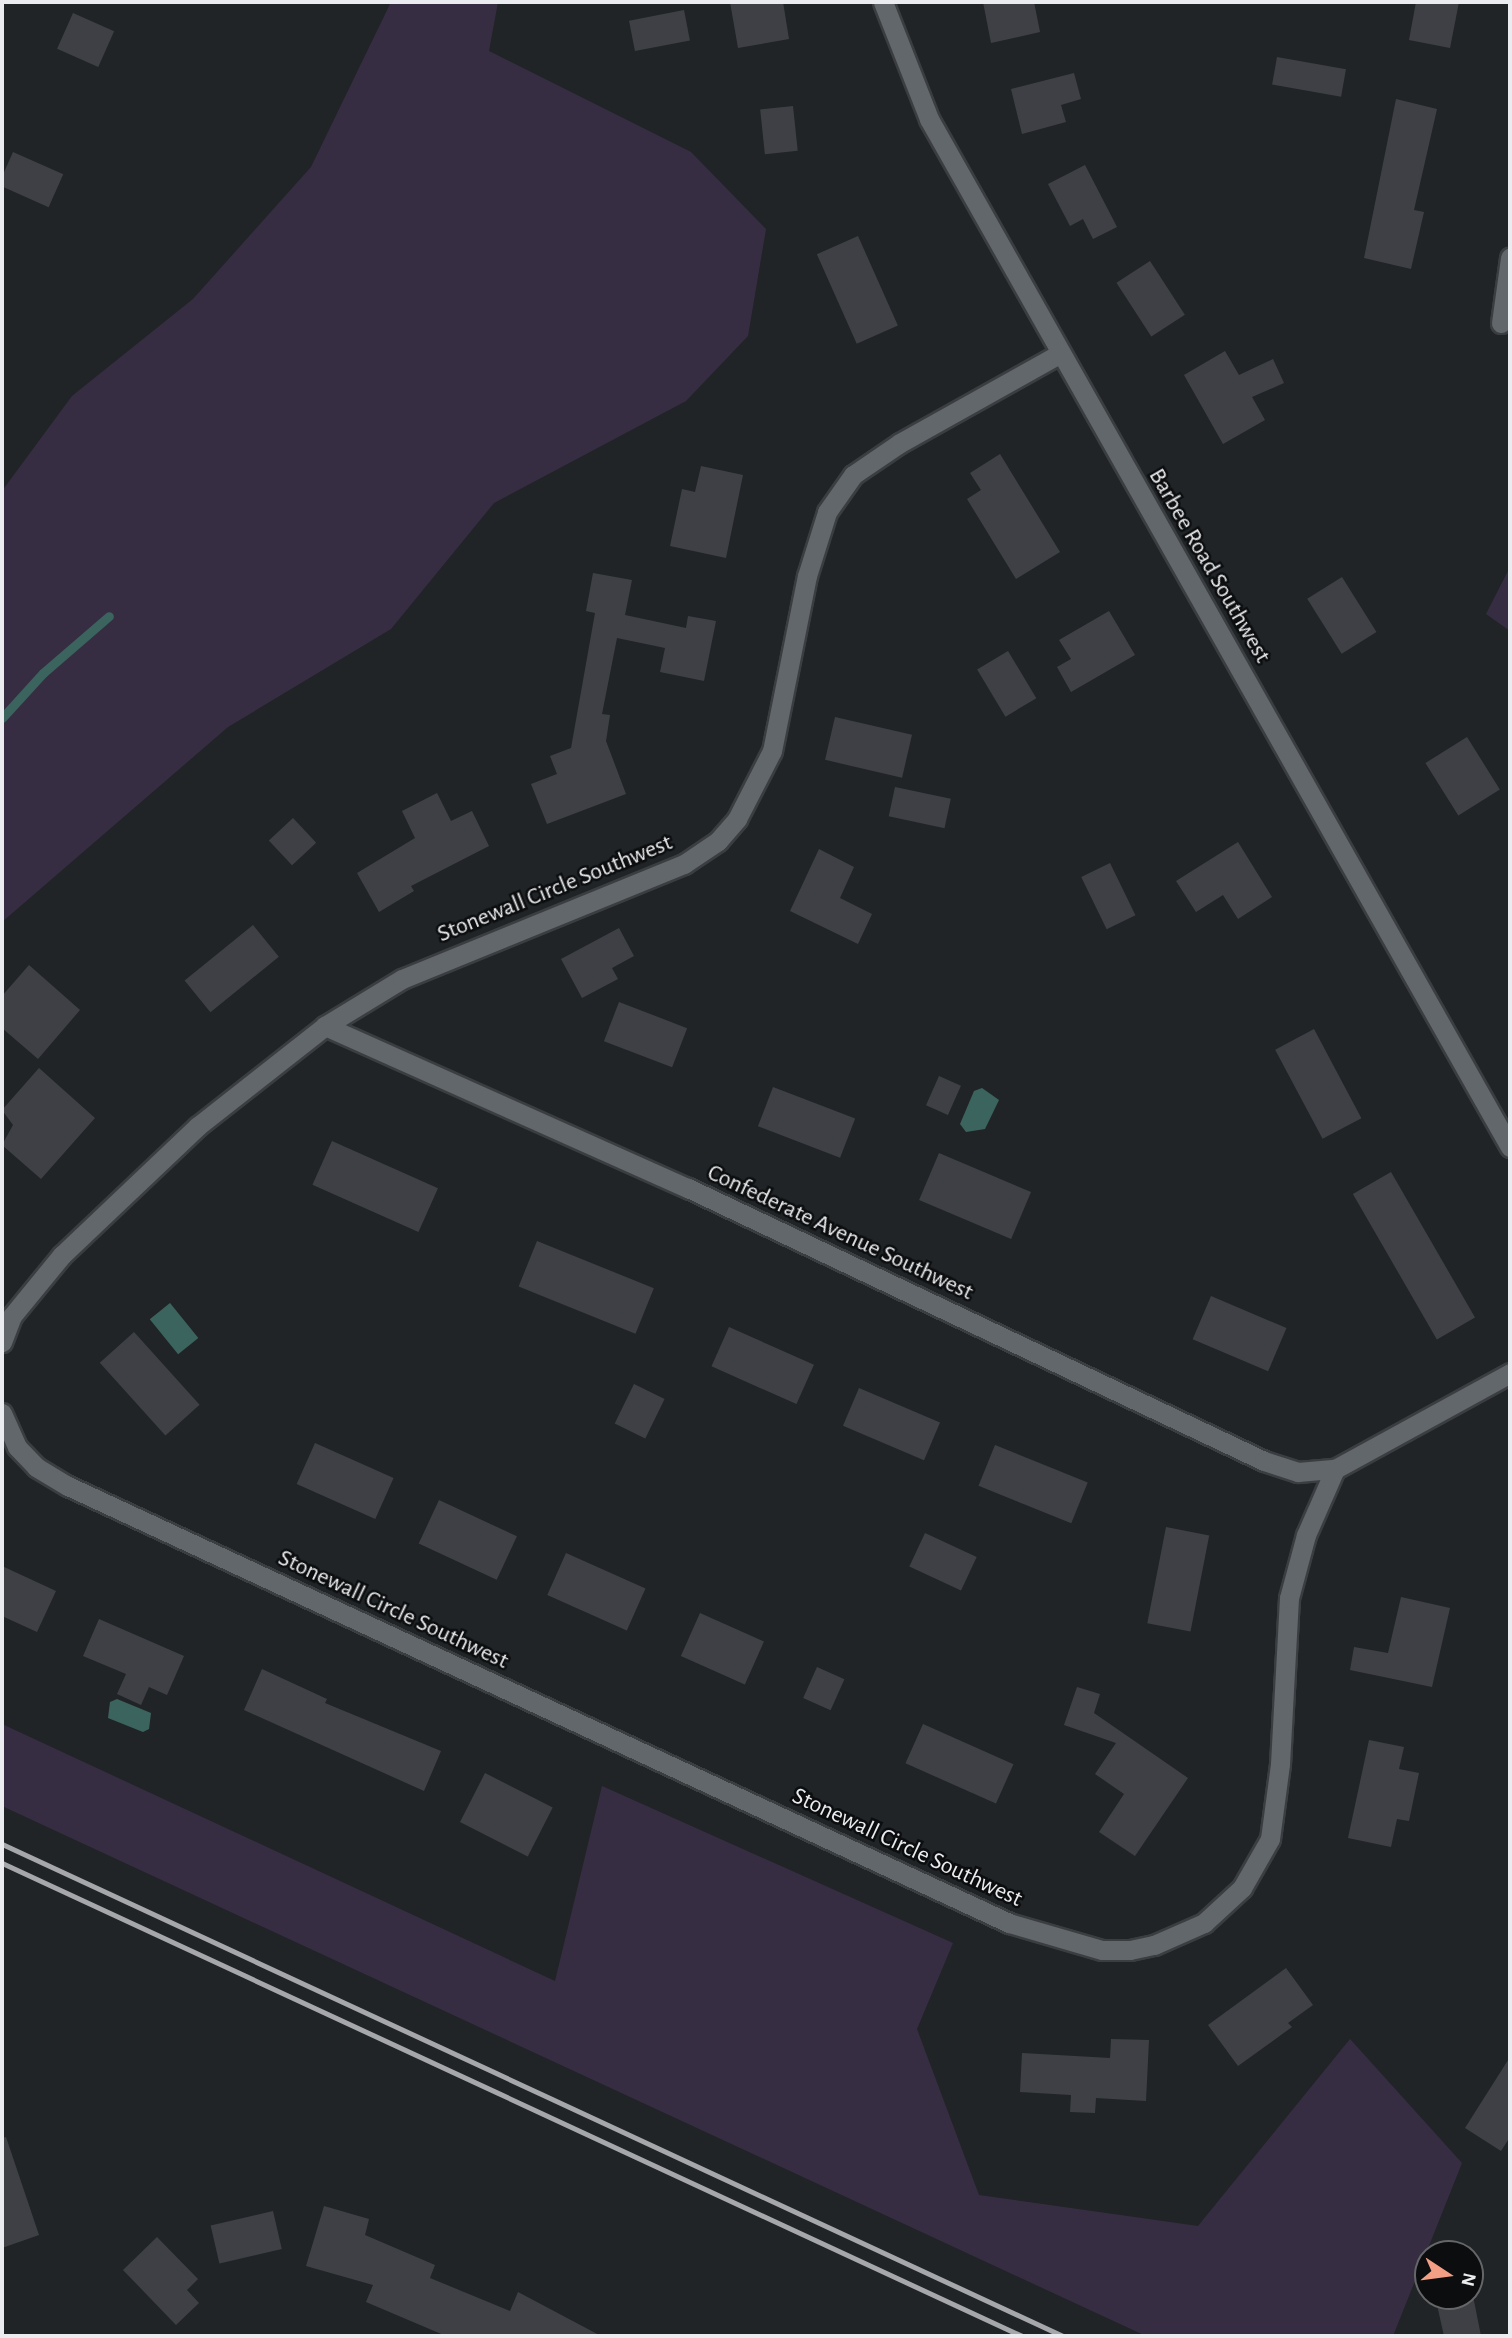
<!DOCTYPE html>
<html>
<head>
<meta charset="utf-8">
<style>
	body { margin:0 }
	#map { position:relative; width:1512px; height:2338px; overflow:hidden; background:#202427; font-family:"Alegreya Sans",sans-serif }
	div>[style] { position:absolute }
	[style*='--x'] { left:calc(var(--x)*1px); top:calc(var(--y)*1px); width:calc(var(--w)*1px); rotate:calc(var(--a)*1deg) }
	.green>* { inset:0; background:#372d43 }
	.water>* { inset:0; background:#3c645e; transform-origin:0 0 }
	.stream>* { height:9px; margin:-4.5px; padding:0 4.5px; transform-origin:4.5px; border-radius:4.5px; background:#3c645e }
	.building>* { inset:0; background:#3f4045; transform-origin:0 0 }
	.roads { filter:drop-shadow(2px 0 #3b3e41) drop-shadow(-2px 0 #3b3e41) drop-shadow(0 2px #3b3e41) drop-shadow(0 -2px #3b3e41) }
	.minor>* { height:19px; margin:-9.5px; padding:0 9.5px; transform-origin:9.5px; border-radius:9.5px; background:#62676b }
	.rail>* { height:5px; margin:-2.5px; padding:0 2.5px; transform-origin:2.5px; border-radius:2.5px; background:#a5a7aa }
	span { translate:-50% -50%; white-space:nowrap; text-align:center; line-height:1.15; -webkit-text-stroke:5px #0b0d0e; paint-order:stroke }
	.street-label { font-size:24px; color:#eaecef }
	.frame { position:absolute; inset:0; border:4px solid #eaecef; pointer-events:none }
	.north { position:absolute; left:1414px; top:2240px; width:70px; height:70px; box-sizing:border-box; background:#0b0d0e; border:2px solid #646668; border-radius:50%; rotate:103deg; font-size:19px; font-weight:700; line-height:28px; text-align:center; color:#eaecef }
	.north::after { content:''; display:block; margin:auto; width:24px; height:32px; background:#f39f85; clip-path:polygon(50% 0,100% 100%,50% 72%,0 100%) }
</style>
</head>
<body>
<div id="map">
	<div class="green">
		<div style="clip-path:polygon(391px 2px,498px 2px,489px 51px,691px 152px,766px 229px,748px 336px,686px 401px,494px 503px,391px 629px,228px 727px,2px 922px,2px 491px,72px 396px,193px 299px,311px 167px)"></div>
		<div style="clip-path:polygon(1510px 567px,1510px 631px,1486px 614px)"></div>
		<div style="clip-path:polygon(2px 1724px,555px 1981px,602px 1786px,953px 1943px,917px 2029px,979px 2195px,1198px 2226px,1350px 2039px,1462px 2163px,1393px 2336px,1146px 2336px,2px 1806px)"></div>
	</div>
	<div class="water">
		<div style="clip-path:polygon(982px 1088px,999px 1100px,985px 1129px,966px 1132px,960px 1124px,974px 1091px)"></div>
		<div style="left:170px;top:1303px;width:45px;height:26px;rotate:51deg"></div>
		<div style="clip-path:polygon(117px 1699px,151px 1713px,149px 1729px,143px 1732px,108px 1718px,110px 1702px)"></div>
	</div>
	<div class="stream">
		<div style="--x:2;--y:718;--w:61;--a:-47.7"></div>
		<div style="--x:43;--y:673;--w:87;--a:-40.8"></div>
	</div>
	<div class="building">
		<div style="clip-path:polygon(730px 2px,783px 2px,789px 39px,738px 48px)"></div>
		<div style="clip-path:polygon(983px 2px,1034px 2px,1040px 32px,991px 43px)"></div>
		<div style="clip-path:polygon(1416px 2px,1459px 2px,1450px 48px,1409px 40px)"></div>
		<div style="left:684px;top:10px;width:31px;height:56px;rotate:79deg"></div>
		<div style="left:73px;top:13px;width:45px;height:39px;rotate:24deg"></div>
		<div style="left:1277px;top:57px;width:70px;height:28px;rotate:10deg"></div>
		<div style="clip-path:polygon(1074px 73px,1081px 99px,1061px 105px,1066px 122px,1022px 134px,1011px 89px)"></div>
		<div style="clip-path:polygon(1396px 99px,1437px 109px,1414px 210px,1424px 212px,1411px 269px,1364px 258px)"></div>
		<div style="left:793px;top:106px;width:45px;height:33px;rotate:84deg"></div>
		<div style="left:13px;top:152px;width:55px;height:36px;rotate:24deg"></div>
		<div style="clip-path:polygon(1085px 165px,1117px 227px,1093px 239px,1083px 219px,1070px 226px,1048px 184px)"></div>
		<div style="left:858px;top:236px;width:98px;height:45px;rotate:66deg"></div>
		<div style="left:1150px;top:261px;width:64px;height:40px;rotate:57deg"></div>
		<div style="clip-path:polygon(1225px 351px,1239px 375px,1273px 359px,1284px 383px,1252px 397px,1265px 420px,1223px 444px,1184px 375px)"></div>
		<div style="clip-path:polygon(1000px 454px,1060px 552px,1016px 579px,967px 499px,981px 490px,970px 473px)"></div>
		<div style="clip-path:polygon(701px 466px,743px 475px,726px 558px,670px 546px,682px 489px,695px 492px)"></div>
		<div style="clip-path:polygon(593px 573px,632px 580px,625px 615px,686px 628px,688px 616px,716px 621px,704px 681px,660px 672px,665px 648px,617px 638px,602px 714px,610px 715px,606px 741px,626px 794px,547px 824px,531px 784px,557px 774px,550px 756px,571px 748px,595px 613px,586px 611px)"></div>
		<div style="left:1342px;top:577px;width:65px;height:41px;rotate:58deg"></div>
		<div style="clip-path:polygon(1109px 611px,1135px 655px,1071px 692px,1057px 667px,1071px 659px,1059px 640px)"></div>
		<div style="left:1008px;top:651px;width:55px;height:36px;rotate:59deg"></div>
		<div style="left:835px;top:717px;width:79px;height:44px;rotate:13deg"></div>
		<div style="left:1467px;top:737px;width:62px;height:49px;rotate:58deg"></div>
		<div style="left:895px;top:787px;width:57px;height:30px;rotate:12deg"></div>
		<div style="clip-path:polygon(437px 793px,451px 821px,472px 811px,489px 846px,411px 886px,414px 891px,379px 912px,357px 873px,415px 838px,402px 811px)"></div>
		<div style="left:293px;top:818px;width:34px;height:33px;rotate:47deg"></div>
		<div style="clip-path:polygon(1238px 842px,1272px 897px,1238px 919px,1223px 895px,1196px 912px,1176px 881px)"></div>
		<div style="clip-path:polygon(819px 849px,854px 867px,840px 898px,872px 914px,858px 944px,790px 911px)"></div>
		<div style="left:1110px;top:863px;width:58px;height:32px;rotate:64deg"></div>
		<div style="left:253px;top:925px;width:41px;height:88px;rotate:51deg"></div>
		<div style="clip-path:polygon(619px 928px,634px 956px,612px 968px,618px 979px,582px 998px,561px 959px)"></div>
		<div style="clip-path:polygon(29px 965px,80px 1010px,38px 1059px,2px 1028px,2px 996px)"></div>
		<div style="left:619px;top:1002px;width:73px;height:42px;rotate:21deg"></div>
		<div style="left:1314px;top:1029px;width:101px;height:44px;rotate:62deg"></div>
		<div style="clip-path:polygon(39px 1068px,95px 1118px,41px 1179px,2px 1145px,13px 1125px,2px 1110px)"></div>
		<div style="left:939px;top:1076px;width:24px;height:32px;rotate:24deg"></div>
		<div style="left:773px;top:1087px;width:88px;height:42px;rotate:21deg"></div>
		<div style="left:332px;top:1141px;width:116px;height:48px;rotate:24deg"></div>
		<div style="left:939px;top:1153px;width:100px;height:51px;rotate:23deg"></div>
		<div style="left:1391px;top:1172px;width:168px;height:44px;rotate:60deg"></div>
		<div style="left:537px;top:1241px;width:126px;height:49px;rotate:22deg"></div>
		<div style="left:1211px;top:1296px;width:82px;height:47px;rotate:23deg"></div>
		<div style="left:729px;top:1327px;width:93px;height:43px;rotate:24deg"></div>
		<div style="left:134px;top:1332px;width:98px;height:46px;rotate:48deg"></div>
		<div style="left:634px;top:1384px;width:34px;height:44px;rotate:26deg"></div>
		<div style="left:859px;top:1388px;width:88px;height:41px;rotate:23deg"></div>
		<div style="left:315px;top:1443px;width:86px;height:45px;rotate:24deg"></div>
		<div style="left:995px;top:1445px;width:100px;height:44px;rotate:22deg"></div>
		<div style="left:439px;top:1500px;width:86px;height:48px;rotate:25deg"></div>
		<div style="left:1166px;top:1527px;width:44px;height:98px;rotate:11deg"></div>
		<div style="left:925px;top:1533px;width:57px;height:37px;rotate:25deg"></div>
		<div style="left:566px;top:1553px;width:87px;height:46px;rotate:24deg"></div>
		<div style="clip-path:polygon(2px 1566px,56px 1591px,37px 1632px,2px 1616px)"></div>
		<div style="clip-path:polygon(1401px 1597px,1450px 1608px,1432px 1687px,1350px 1670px,1354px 1647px,1388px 1653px)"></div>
		<div style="left:700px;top:1613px;width:70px;height:47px;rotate:24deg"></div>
		<div style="clip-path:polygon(99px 1619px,184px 1656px,167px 1695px,149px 1687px,141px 1705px,117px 1694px,126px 1674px,83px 1656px)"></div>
		<div style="left:817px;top:1667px;width:30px;height:34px;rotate:24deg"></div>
		<div style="clip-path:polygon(262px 1669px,327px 1699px,325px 1703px,441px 1751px,424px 1791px,244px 1710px)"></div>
		<div style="clip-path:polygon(1077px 1687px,1100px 1694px,1094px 1713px,1188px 1778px,1135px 1856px,1099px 1832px,1124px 1794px,1095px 1774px,1116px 1743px,1064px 1725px)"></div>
		<div style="left:923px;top:1724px;width:99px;height:43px;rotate:24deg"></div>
		<div style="clip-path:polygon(1369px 1740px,1404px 1747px,1399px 1769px,1419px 1773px,1409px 1821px,1397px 1819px,1391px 1847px,1348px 1838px)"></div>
		<div style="left:485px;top:1773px;width:76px;height:55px;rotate:27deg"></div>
		<div style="clip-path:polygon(1286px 1968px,1313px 2005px,1288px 2023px,1292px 2027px,1238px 2066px,1208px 2025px)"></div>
		<div style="clip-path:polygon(1111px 2039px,1149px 2040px,1146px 2101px,1096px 2098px,1095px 2113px,1070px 2112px,1071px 2095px,1020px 2092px,1022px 2053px,1110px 2058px)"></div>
		<div style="clip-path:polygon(1510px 2057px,1510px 2137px,1501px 2151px,1465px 2128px)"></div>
		<div style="clip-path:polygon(6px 2137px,39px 2235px,2px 2248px,2px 2138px)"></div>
		<div style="clip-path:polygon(324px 2206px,369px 2219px,365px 2235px,435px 2265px,430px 2278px,510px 2311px,518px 2292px,601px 2336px,446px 2336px,366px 2302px,373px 2285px,306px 2266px)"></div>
		<div style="left:273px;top:2211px;width:39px;height:64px;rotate:77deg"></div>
		<div style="clip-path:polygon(157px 2237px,198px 2279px,187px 2290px,199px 2303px,176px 2325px,123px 2270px)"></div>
		<div style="clip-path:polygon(1435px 2296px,1473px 2296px,1481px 2336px,1444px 2336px)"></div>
	</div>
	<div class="roads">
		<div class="minor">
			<div style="--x:883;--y:2;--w:126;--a:68.5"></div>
			<div style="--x:929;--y:119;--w:1181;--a:60.53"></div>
			<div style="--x:1501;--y:323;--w:66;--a:-82.1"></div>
			<div style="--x:325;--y:1026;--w:398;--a:24.1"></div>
			<div style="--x:688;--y:1188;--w:637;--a:25.36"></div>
			<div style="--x:1264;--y:1461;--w:36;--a:18"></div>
			<div style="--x:1298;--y:1472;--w:37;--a:-5"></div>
			<div style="--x:2;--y:1342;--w:28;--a:-69"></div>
			<div style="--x:12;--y:1316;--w:79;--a:-50.7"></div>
			<div style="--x:62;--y:1255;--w:187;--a:-43.5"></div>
			<div style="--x:198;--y:1126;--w:162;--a:-38.2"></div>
			<div style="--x:325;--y:1026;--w:90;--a:-31.4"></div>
			<div style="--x:402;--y:979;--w:305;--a:-22.2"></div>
			<div style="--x:684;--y:864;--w:41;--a:-34.1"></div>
			<div style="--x:718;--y:841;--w:29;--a:-49"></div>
			<div style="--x:737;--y:819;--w:76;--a:-62.8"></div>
			<div style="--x:772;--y:751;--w:178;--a:-78.7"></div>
			<div style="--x:807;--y:576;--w:67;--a:-72.6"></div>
			<div style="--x:827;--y:512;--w:45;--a:-54.9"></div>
			<div style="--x:853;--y:475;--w:57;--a:-34.2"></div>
			<div style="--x:900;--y:443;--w:182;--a:-29.2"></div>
			<div style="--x:2;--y:1413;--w:37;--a:66"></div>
			<div style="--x:17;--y:1447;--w:28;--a:46"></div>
			<div style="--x:36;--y:1467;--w:37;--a:31"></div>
			<div style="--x:68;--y:1486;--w:1038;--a:24.91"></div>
			<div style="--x:1009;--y:1923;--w:97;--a:16.2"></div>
			<div style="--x:1102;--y:1950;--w:28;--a:0"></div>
			<div style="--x:1130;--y:1950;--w:25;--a:-12"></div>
			<div style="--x:1154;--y:1945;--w:55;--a:-23.7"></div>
			<div style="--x:1204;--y:1923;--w:52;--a:-42.6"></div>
			<div style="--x:1242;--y:1888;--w:56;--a:-60.3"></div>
			<div style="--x:1270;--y:1839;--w:76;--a:-82.4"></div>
			<div style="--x:1280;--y:1764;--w:166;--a:-86.9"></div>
			<div style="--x:1289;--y:1598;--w:65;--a:-74.9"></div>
			<div style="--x:1306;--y:1535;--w:72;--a:-66.3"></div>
			<div style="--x:1335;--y:1469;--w:200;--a:-28.7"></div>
		</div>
	</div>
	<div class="rail">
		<div style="--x:2;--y:1844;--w:1170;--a:24.88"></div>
		<div style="--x:2;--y:1863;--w:1124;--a:24.88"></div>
	</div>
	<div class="street-label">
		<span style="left:1209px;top:566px;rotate:60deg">Barbee Road Southwest</span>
		<span style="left:555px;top:889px;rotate:-22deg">Stonewall Circle Southwest</span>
		<span style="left:840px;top:1233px;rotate:25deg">Confederate Avenue Southwest</span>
		<span style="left:393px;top:1610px;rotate:25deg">Stonewall Circle Southwest</span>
		<span style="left:907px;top:1848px;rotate:25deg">Stonewall Circle Southwest</span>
	</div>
	<div class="frame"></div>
	<div class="north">N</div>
</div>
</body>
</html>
